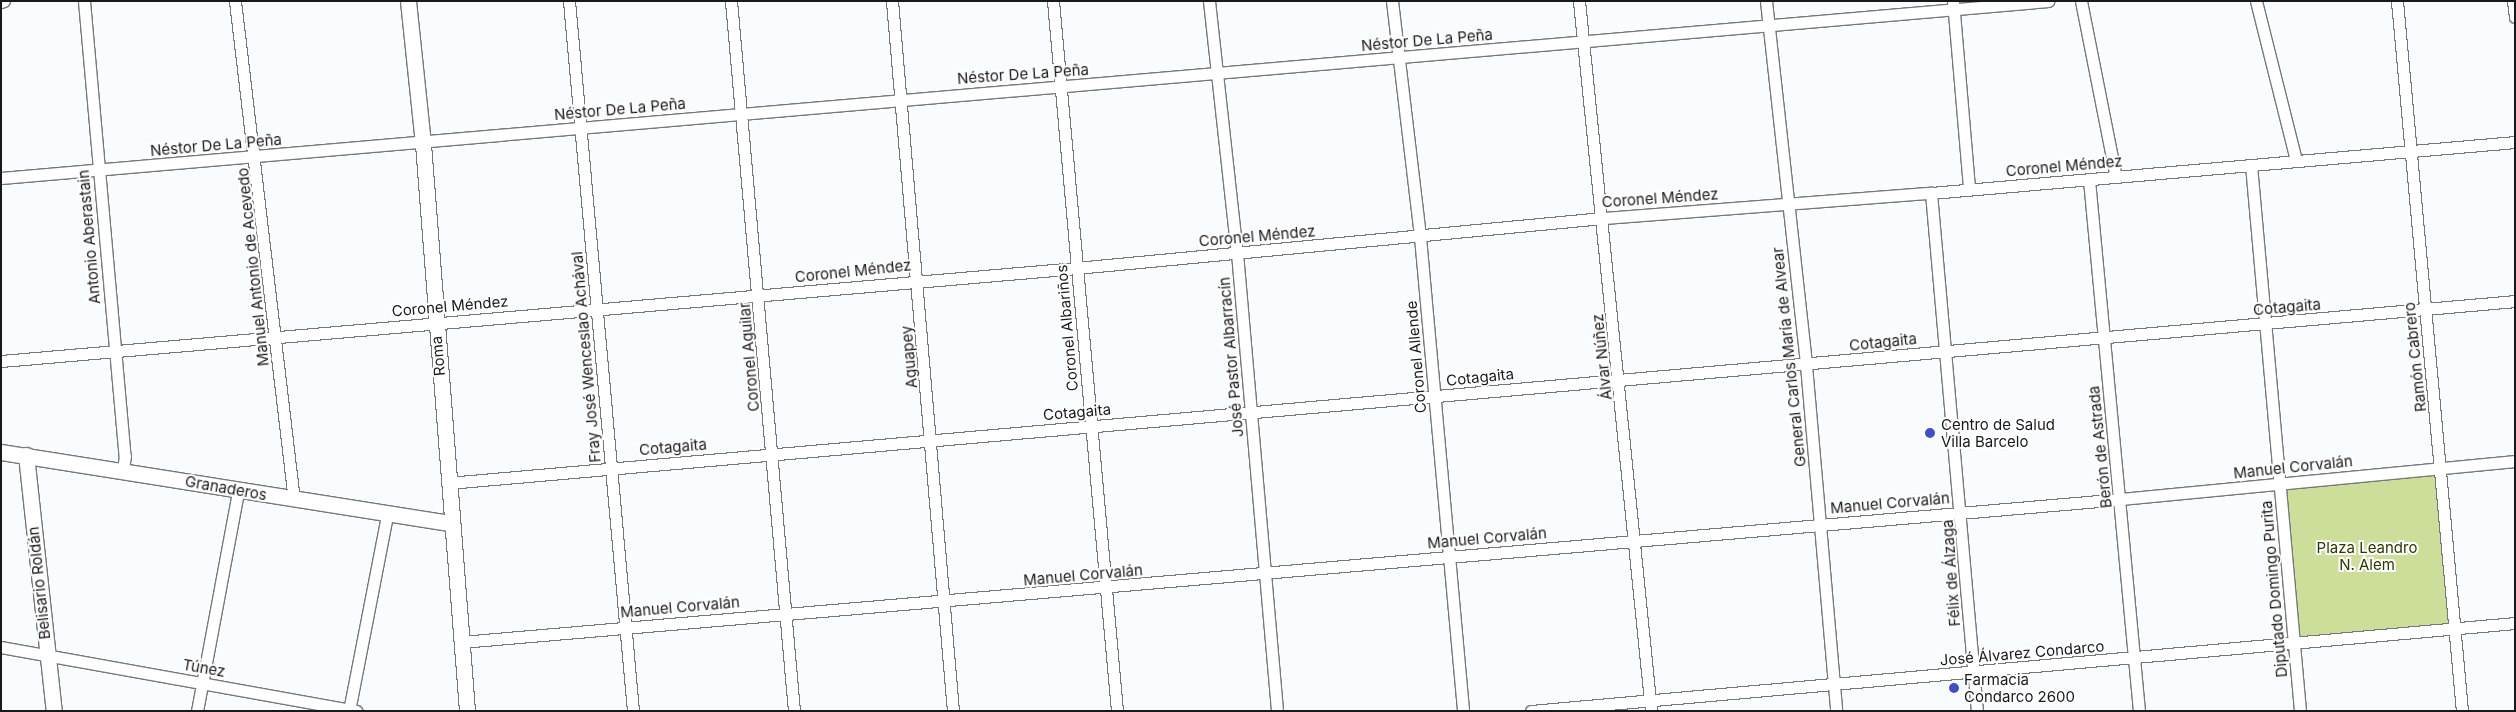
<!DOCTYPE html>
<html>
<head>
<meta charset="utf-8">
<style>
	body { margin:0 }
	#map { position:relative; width:2516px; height:712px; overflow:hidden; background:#f8fcff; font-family:Inter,sans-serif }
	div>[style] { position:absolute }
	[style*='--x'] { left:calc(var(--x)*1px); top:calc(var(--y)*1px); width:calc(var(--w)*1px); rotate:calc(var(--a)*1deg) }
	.green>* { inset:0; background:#cdde9a; transform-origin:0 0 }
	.roads { filter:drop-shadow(1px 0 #75787a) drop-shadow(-1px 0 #75787a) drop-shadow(0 1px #75787a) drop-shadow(0 -1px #75787a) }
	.minor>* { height:11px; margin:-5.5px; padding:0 5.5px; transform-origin:5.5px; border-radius:5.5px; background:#fff }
	.tertiary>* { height:15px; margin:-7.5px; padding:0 7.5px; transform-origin:7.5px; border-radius:7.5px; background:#fff }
	.dots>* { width:14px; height:14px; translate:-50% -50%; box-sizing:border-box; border:2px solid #fff; border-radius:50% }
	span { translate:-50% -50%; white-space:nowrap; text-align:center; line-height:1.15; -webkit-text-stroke:4px #fff; paint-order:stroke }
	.street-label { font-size:15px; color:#18191a }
	.poi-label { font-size:15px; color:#18191a }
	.left { translate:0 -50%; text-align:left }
	.park-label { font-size:15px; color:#2f3803 }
	.frame { position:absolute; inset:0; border:2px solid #18191a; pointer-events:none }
</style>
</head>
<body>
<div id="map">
	<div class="green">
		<div style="left:2441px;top:469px;width:162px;height:162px;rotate:85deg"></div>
	</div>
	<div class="roads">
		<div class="minor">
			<div style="--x:84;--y:1;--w:457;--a:84.9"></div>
			<div style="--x:125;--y:456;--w:13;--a:99"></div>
			<div style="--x:235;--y:1;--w:502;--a:83.26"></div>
			<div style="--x:569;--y:1;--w:713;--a:84.85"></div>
			<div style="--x:731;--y:1;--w:713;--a:84.93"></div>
			<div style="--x:892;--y:1;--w:713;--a:85.09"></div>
			<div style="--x:1053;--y:1;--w:713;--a:84.85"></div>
			<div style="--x:1209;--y:1;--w:254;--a:83.7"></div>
			<div style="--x:1237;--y:253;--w:460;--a:85"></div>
			<div style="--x:1392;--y:1;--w:238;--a:83.2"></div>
			<div style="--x:1420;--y:237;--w:476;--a:84.8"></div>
			<div style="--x:1579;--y:1;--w:714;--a:84.21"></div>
			<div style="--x:1766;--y:1;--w:366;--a:83.7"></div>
			<div style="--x:1806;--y:365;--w:347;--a:85"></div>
			<div style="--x:1953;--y:1;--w:188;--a:85.1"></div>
			<div style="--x:2081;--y:1;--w:179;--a:78.8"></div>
			<div style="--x:2256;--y:1;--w:164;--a:75.9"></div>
			<div style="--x:2397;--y:1;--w:713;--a:84.77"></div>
			<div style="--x:2513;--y:1;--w:16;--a:83"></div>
			<div style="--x:1;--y:2;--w:3;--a:-18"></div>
			<div style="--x:2251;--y:165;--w:548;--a:84.87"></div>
			<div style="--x:1;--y:178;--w:2055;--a:-4.94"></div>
			<div style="--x:2089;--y:180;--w:533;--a:84.62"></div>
			<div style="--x:1931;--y:193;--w:520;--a:84.93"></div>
			<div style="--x:1;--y:361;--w:1079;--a:-4.94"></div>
			<div style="--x:1076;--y:268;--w:529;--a:-5.42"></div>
			<div style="--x:1603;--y:218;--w:329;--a:-4.4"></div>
			<div style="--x:1931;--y:193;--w:586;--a:-4.99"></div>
			<div style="--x:448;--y:483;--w:2075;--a:-5.03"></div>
			<div style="--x:461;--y:642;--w:1666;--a:-4.92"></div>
			<div style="--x:2121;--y:499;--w:396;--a:-5.5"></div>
			<div style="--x:1;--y:647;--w:361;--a:10.2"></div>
			<div style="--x:197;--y:711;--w:224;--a:-79.4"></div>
			<div style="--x:349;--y:711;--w:200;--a:-79"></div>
			<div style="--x:1531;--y:711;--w:988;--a:-5.11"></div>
		</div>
		<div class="tertiary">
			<div style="--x:408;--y:1;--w:144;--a:84"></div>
			<div style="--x:423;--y:144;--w:569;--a:85.56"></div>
			<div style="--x:1;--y:452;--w:456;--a:9"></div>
			<div style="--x:26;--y:455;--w:258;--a:83.8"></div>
		</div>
	</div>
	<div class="dots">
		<div style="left:1930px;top:433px;background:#414fc3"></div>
		<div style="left:1954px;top:688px;background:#414fc3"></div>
	</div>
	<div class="street-label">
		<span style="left:1427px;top:40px;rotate:-5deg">Néstor De La Peña</span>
		<span style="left:1023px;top:74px;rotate:-4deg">Néstor De La Peña</span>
		<span style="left:620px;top:109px;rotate:-5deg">Néstor De La Peña</span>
		<span style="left:216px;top:145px;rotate:-5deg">Néstor De La Peña</span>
		<span style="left:2064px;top:166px;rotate:-5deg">Coronel Méndez</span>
		<span style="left:1660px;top:198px;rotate:-4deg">Coronel Méndez</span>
		<span style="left:1257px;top:236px;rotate:-5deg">Coronel Méndez</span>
		<span style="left:89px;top:237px;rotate:-95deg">Antonio Aberastain</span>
		<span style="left:253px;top:267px;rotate:-96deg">Manuel Antonio de Acevedo</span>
		<span style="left:853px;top:271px;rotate:-6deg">Coronel Méndez</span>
		<span style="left:450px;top:306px;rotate:-5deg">Coronel Méndez</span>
		<span style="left:2287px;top:307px;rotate:-5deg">Cotagaita</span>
		<span style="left:1067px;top:328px;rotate:-95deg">Coronel Albariños</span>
		<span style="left:1883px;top:342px;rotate:-6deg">Cotagaita</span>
		<span style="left:438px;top:356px;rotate:-95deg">Roma</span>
		<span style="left:586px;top:357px;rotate:-95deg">Fray José Wenceslao Achával</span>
		<span style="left:749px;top:357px;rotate:-95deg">Coronel Aguilar</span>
		<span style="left:909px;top:357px;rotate:-95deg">Aguapey</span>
		<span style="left:1231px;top:357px;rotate:-95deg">José Pastor Albarracín</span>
		<span style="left:1416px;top:357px;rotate:-95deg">Coronel Allende</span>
		<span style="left:1602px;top:357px;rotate:-96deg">Álvar Núñez</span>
		<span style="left:1789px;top:357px;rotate:-96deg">General Carlos María de Alvear</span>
		<span style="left:2415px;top:357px;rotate:-96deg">Ramón Cabrero</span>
		<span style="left:1480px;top:377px;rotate:-6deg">Cotagaita</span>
		<span style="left:1077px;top:412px;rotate:-5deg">Cotagaita</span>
		<span style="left:673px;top:447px;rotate:-5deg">Cotagaita</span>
		<span style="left:2100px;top:447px;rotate:-96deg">Berón de Astrada</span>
		<span style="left:2293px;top:467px;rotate:-6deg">Manuel Corvalán</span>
		<span style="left:226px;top:488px;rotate:10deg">Granaderos</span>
		<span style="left:1890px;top:503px;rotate:-5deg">Manuel Corvalán</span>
		<span style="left:1487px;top:538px;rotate:-5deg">Manuel Corvalán</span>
		<span style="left:1951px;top:573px;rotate:-94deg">Félix de Álzaga</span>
		<span style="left:1083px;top:575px;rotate:-5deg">Manuel Corvalán</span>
		<span style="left:39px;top:583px;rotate:-96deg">Belisario Roldán</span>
		<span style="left:2274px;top:589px;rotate:-95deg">Diputado Domingo Purita</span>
		<span style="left:680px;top:607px;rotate:-5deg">Manuel Corvalán</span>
		<span style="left:2022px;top:653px;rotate:-5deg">José Álvarez Condarco</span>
		<span style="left:204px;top:668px;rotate:10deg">Túnez</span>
	</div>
	<div class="poi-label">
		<span class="left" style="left:1941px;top:433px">Centro de Salud<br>Villa Barcelo</span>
		<span class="left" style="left:1964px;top:688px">Farmacia<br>Condarco 2600</span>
	</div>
	<div class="park-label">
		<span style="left:2367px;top:556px">Plaza Leandro<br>N. Alem</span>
	</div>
	<div class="frame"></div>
</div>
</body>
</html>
